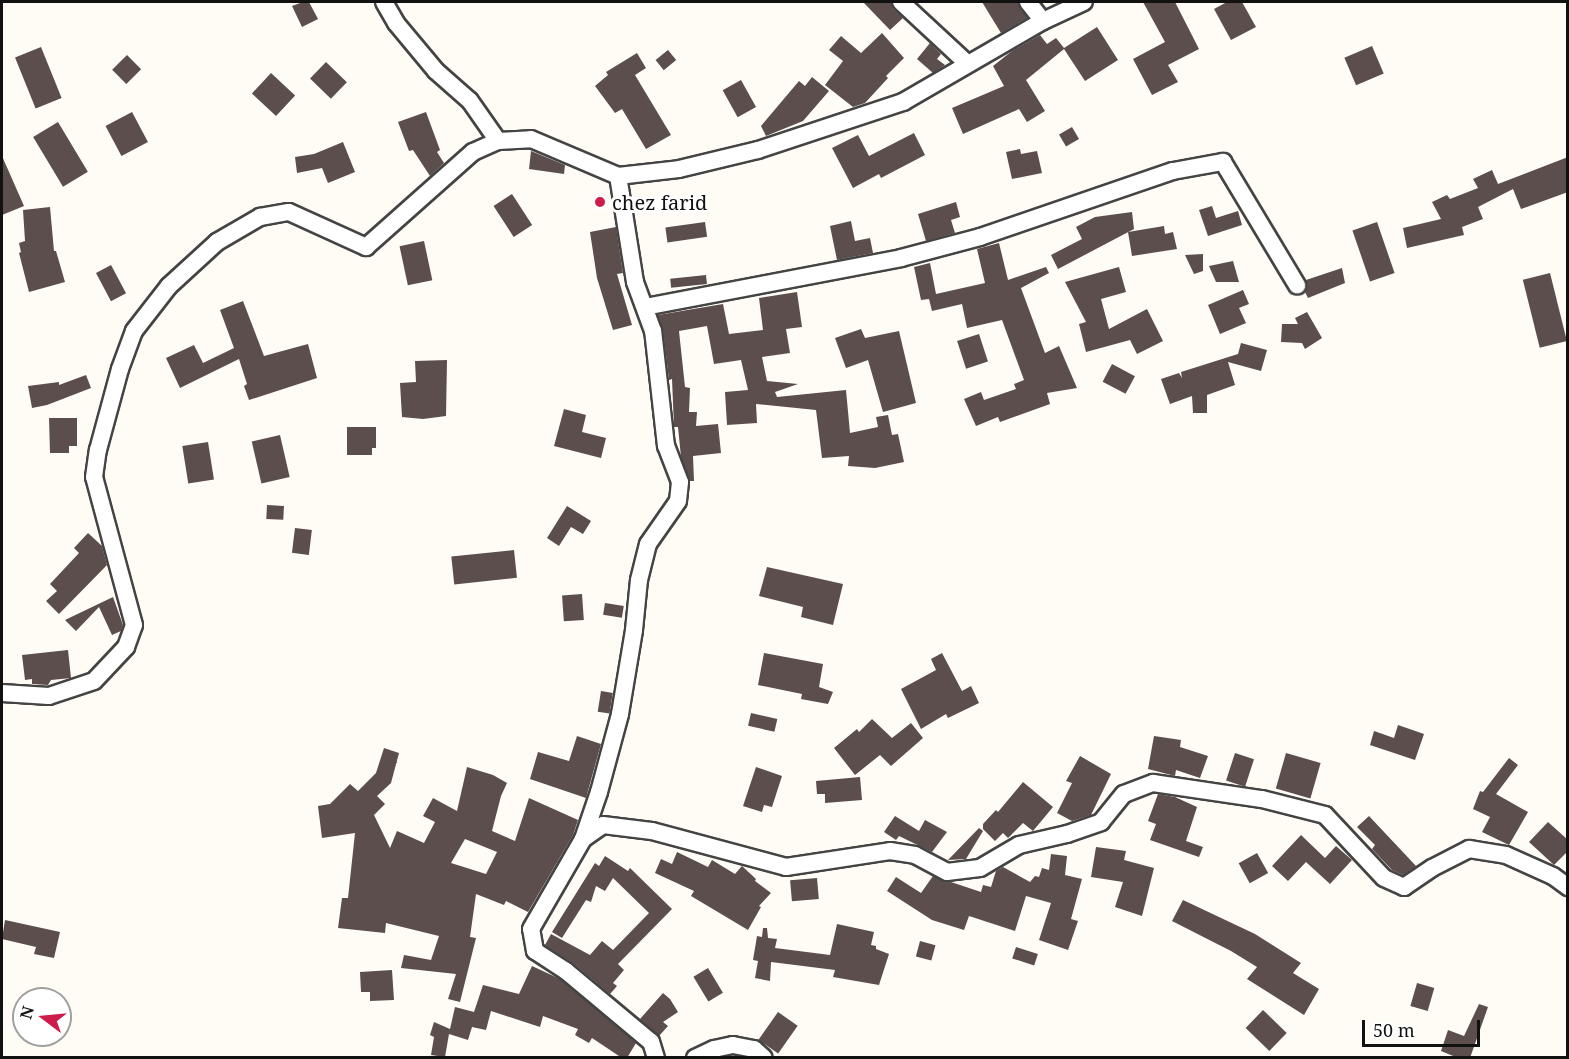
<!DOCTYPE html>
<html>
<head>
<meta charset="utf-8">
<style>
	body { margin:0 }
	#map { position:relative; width:1569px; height:1059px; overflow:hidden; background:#fffbf5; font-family:"Noto Serif",serif }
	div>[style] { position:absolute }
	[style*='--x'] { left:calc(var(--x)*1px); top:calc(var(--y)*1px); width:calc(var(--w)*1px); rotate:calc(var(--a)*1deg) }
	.building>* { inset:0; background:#5b4e4c; transform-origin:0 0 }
	.roads { filter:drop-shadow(2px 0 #444) drop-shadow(-2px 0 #444) drop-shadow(0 2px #444) drop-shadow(0 -2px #444) }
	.minor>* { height:16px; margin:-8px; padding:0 8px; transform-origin:8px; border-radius:8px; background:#fff }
	.dots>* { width:16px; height:16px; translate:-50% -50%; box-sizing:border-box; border:3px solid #fff; border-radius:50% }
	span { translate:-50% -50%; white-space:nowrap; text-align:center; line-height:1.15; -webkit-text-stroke:6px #fff; paint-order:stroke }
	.poi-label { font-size:20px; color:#111 }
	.left { translate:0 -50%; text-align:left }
	.frame { position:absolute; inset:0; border:3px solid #111; pointer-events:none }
	.north { position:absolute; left:12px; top:987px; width:60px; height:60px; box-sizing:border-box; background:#fff; border:2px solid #a0a0a0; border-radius:50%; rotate:286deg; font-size:16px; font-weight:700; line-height:24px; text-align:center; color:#111 }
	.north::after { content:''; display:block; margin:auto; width:21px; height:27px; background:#ce1b4b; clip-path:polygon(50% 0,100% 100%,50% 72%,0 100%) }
	.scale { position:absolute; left:1362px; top:1020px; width:118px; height:27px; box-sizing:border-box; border:3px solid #111; border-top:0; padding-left:8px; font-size:18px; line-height:21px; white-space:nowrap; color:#111; -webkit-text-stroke:4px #fff; paint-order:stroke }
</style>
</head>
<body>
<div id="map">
	<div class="building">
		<div style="clip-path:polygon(303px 2px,309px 2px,318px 19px,302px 27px,292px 6px)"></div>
		<div style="clip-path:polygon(863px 2px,891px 2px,893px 9px,903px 18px,890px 30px)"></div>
		<div style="clip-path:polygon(982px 2px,1018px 2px,1027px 18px,1001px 33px)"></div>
		<div style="clip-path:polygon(1143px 2px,1175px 2px,1199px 49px,1168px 65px,1178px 82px,1152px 95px,1133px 59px,1165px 42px)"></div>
		<div style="clip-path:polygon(1227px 2px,1242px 2px,1256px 27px,1231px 40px,1214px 9px)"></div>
		<div style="clip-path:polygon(1097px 27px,1118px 60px,1085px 81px,1064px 49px,1026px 80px,1045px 111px,1027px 122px,1019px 109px,963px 134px,952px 108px,1004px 86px,993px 66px,1012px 51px,1040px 35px,1047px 44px,1056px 38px,1064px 48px)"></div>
		<div style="clip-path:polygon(882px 33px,904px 58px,886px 76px,888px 78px,865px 103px,853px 107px,825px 85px,843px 61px,829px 50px,841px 36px,861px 53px)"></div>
		<div style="clip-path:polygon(930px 43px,941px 54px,937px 59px,945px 65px,933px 73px,917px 59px)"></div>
		<div style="left:1372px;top:46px;width:30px;height:30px;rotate:67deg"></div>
		<div style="left:41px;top:47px;width:55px;height:28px;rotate:68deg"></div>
		<div style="left:668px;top:50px;width:13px;height:16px;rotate:51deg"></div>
		<div style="clip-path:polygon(637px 53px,646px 68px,635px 75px,671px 135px,646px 149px,622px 109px,615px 113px,595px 86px,608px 75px,606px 72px)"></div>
		<div style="left:127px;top:55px;width:20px;height:21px;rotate:45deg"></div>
		<div style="left:326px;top:62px;width:29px;height:23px;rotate:44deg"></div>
		<div style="left:271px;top:73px;width:33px;height:28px;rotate:43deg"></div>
		<div style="clip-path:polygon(812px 77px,829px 91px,803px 121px,766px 136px,761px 126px,799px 81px,805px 86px)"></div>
		<div style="left:741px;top:80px;width:31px;height:21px;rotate:61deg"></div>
		<div style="left:132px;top:112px;width:34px;height:30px;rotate:62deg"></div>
		<div style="clip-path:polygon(426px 112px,440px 150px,437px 152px,444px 163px,430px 176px,413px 150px,409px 151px,398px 122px)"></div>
		<div style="left:58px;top:122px;width:58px;height:29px;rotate:59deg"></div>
		<div style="left:1072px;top:127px;width:14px;height:15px;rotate:60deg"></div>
		<div style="clip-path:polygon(914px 133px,925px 155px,881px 178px,879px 174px,853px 188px,832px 148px,858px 135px,869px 156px)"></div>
		<div style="clip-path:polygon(343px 142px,355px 172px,328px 183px,322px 168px,297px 173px,295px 157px,314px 154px)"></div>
		<div style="clip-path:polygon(1020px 149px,1021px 154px,1037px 151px,1042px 173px,1012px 179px,1006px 152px)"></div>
		<div style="clip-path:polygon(531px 151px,565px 165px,564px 174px,529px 169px)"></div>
		<div style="clip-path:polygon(2px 156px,24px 206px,2px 215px)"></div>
		<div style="clip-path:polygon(1568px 157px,1568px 192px,1521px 209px,1513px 189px,1478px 207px,1483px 219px,1462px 227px,1464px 235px,1407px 248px,1403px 228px,1441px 219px,1432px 202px,1447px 195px,1450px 199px,1478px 188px,1473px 179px,1492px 170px,1498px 184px)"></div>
		<div style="left:512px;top:194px;width:37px;height:22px;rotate:57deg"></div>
		<div style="clip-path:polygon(956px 202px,960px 217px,951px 220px,955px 233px,926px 241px,918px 214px)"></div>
		<div style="clip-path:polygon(1212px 206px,1216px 218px,1238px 211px,1242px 225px,1208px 236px,1199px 210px)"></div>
		<div style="clip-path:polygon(50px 207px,54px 251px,56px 251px,65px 282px,29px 292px,19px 253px,21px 252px,19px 243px,25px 241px,23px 210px)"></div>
		<div style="clip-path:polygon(1132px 212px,1134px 229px,1058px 269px,1051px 255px,1082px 239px,1076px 227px,1095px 217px)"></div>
		<div style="clip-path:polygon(851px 221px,855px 241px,870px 238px,873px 253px,837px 260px,830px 226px)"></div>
		<div style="left:705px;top:222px;width:15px;height:40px;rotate:82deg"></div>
		<div style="left:1377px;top:222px;width:54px;height:26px;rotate:71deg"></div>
		<div style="clip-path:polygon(1164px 226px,1165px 234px,1173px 232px,1177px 249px,1132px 256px,1128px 232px)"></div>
		<div style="clip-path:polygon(616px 227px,623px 273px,617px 274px,632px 325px,613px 330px,597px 278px,590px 232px)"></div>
		<div style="left:424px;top:241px;width:40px;height:25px;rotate:78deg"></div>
		<div style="clip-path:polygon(999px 243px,1008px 280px,1046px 267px,1049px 273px,1021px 288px,1045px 353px,1059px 346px,1077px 388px,1047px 393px,1050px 404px,1000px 422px,998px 417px,976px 426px,964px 399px,981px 392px,984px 400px,1016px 389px,1014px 384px,1024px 380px,1002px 320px,967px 328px,962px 304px,932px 311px,929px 299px,921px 300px,914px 267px,930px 263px,936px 294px,985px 283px,977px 249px)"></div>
		<div style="clip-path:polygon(1203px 254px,1203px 271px,1194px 274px,1185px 255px)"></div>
		<div style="clip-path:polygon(1233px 261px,1239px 282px,1216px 282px,1209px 266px)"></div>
		<div style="left:111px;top:265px;width:32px;height:17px;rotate:62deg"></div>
		<div style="clip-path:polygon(1119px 267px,1126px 292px,1101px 299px,1109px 329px,1147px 309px,1163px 341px,1137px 354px,1130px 340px,1086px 352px,1079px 324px,1086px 322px,1065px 282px)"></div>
		<div style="clip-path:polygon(1342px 268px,1345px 283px,1308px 298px,1305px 292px,1306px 280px)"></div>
		<div style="left:1550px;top:273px;width:70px;height:28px;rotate:76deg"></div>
		<div style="left:706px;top:275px;width:9px;height:36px;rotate:84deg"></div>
		<div style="clip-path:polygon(1243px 290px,1249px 304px,1239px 308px,1246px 323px,1220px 334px,1208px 305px)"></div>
		<div style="clip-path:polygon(797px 292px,802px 327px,786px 329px,790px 353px,762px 357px,767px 381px,798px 384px,775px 392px,777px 397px,846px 390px,850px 433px,878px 427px,876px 417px,888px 415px,892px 435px,898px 434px,904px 462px,875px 468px,848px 466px,849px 456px,822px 458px,816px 410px,756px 404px,757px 423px,727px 425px,725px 392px,748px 390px,741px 360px,714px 364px,707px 326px,679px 331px,685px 387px,690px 388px,689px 412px,697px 412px,696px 426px,718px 424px,721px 453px,693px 456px,694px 481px,690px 481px,681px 457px,678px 427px,674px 427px,672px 379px,669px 380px,663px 330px,658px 315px,723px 304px,729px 334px,763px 330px,759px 298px)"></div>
		<div style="clip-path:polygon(243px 301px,264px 356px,308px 344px,317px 378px,249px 400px,244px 386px,247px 384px,239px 359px,180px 388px,166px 358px,194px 345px,203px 363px,234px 348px,220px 310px)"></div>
		<div style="clip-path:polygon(1307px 312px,1322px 338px,1305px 349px,1302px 343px,1281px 342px,1282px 324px,1298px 324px,1295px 318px)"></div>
		<div style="clip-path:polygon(861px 329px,865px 338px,899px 331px,916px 403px,883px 412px,868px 360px,846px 368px,835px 338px)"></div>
		<div style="left:979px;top:334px;width:29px;height:23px;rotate:72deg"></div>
		<div style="clip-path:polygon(1241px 343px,1267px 350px,1261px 371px,1228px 362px,1235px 385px,1207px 395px,1207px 413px,1193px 413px,1192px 396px,1170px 404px,1161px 379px,1179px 373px,1182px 378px,1181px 372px,1238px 354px)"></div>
		<div style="clip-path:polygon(447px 360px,446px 416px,423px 419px,402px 417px,400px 383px,416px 382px,415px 361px)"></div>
		<div style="left:1112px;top:364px;width:26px;height:20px;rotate:28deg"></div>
		<div style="clip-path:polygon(86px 375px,91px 388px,47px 405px,32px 408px,28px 386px,59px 382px,59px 385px)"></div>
		<div style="clip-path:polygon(564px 409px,586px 415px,582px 432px,606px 438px,601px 458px,554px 446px)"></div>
		<div style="clip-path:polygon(49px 418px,77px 418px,77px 446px,69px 446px,69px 453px,50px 453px)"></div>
		<div style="clip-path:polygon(347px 427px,376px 427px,376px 448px,372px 448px,372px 455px,347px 455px)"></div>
		<div style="left:280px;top:435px;width:43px;height:29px;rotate:77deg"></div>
		<div style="left:208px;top:442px;width:38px;height:26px;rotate:81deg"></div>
		<div style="left:267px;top:505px;width:17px;height:14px;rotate:3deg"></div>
		<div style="clip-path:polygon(567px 506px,591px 521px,583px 534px,571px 527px,559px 546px,547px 538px)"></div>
		<div style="left:295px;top:528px;width:17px;height:25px;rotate:7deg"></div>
		<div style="clip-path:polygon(88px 533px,102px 546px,107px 565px,59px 614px,46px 601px,57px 591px,50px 584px,79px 553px,74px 548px)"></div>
		<div style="left:514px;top:550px;width:28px;height:63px;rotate:84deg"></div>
		<div style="clip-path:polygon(767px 567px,843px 584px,833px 625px,801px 617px,803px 607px,759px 596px)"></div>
		<div style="left:582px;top:594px;width:26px;height:20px;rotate:86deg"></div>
		<div style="clip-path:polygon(113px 597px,123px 625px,121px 631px,112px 635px,99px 607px,76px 631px,65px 620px)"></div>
		<div style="left:605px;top:603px;width:19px;height:12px;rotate:9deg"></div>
		<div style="clip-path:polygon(68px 650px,71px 678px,51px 680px,48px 685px,32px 684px,32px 679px,25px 680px,22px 655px)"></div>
		<div style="clip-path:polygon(764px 653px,823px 664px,819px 687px,833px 692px,828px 704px,801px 699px,802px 694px,758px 685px)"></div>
		<div style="clip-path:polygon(942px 653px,962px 691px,971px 686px,979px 703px,948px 718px,946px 714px,921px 729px,901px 689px,936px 670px,931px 659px)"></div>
		<div style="left:601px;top:691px;width:12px;height:21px;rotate:9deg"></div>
		<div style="left:751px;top:713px;width:27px;height:13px;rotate:13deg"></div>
		<div style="clip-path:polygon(872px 719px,892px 738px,911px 723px,923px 738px,891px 766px,880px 755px,855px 775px,834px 748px,857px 729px,859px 732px)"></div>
		<div style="clip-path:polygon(1398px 725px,1424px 734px,1415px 760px,1370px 745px,1374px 731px,1394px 738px)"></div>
		<div style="clip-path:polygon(577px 736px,601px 744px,586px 798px,530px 779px,538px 752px,569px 761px)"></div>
		<div style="clip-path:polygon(1154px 736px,1181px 740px,1180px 747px,1208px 756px,1200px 778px,1176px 770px,1175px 776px,1148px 769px)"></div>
		<div style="clip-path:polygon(evenodd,384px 748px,399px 753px,391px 783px,377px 796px,385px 804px,374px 815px,390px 848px,397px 831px,424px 843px,435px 822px,423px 816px,433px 798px,457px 811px,467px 767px,493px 775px,507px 783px,501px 796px,492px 831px,515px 841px,529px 798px,578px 820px,573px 835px,528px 912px,506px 901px,504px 905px,476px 894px,470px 937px,476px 938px,460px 1002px,448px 999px,456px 974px,401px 968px,404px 955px,431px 960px,439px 936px,386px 923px,385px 933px,338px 928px,342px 898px,348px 898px,355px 833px,322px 838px,318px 806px,330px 804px,350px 784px,358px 791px,376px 773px,384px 748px,465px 839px,497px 852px,486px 874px,451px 863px,465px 839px)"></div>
		<div style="left:1235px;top:753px;width:20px;height:29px;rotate:18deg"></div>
		<div style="left:1286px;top:753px;width:36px;height:37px;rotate:16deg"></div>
		<div style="clip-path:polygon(1080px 756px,1111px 774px,1091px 815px,1072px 821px,1057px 813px,1072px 783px,1066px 781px)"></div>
		<div style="clip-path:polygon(1509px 758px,1518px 765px,1496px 794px,1528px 812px,1509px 845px,1482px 832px,1490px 817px,1473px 809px,1480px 791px,1483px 792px)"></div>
		<div style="clip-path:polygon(756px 767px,782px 776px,772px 807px,764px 805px,762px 812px,743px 806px)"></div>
		<div style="clip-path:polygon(860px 777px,862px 800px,825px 803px,825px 794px,817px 794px,816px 781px)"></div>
		<div style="clip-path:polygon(1023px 782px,1053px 807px,1033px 831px,1023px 823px,1008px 838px,1003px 833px,995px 841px,983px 829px,983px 824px,996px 810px,998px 812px)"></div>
		<div style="clip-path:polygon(1158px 794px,1175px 797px,1197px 807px,1186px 841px,1203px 847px,1199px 857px,1150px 840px,1156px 824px,1148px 821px)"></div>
		<div style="clip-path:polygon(895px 816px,919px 831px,925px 820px,947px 832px,932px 852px,899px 836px,896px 840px,884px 832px)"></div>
		<div style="clip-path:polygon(1369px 816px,1416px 866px,1415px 867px,1403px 875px,1392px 870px,1372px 849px,1375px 845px,1357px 827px)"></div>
		<div style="clip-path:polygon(1548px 822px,1568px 840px,1568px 851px,1554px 865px,1529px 842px)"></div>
		<div style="clip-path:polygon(979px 828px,983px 831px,966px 859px,948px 860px)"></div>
		<div style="clip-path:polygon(1301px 835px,1325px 858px,1336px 846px,1352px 860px,1330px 884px,1306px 862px,1288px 881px,1272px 866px)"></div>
		<div style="clip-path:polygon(1096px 847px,1126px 851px,1124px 860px,1154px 868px,1142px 916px,1115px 907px,1123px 882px,1091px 877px)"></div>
		<div style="clip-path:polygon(677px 852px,708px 867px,712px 860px,735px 874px,742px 866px,756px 879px,755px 881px,771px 893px,759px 906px,761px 907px,748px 930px,691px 896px,694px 891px,655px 873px,661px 859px,672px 864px)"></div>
		<div style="left:1257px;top:853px;width:23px;height:21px;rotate:61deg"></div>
		<div style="clip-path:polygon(1051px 854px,1067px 856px,1065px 875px,1082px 879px,1071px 919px,1078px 921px,1068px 950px,1039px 940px,1051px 903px,1026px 896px,1015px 931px,969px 916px,964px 930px,932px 920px,887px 891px,896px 877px,921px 893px,933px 876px,981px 892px,983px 885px,991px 887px,996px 871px,1003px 867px,1030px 882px,1035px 876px,1039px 877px,1042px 868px,1049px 870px)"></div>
		<div style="clip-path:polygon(605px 856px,628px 871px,630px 868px,672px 909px,618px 964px,624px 970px,613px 983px,617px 986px,610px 994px,573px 963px,545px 945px,551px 934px,590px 955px,602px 941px,613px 950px,649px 913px,613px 878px,605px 891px,596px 886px,591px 902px,586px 900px,562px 938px,552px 932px,595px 863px,599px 866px)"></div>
		<div style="left:817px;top:878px;width:21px;height:27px;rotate:85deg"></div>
		<div style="clip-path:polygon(1183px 900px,1255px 934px,1301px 963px,1293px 973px,1319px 989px,1304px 1015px,1247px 979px,1257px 967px,1231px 951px,1172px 921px)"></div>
		<div style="clip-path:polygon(5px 920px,60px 932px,54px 958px,34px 954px,36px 947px,2px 939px)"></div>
		<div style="clip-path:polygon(837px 924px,874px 932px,871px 945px,876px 946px,876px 949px,889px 954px,879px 985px,833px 977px,835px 970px,771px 962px,770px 981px,755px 978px,758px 961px,753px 960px,757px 936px,762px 937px,763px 928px,767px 928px,768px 938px,777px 939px,775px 948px,830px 955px)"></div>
		<div style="left:920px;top:941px;width:16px;height:16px;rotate:15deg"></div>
		<div style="left:1016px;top:947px;width:23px;height:12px;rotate:18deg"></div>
		<div style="clip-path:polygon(532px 966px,560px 979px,636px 1043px,627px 1058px,622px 1058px,592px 1038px,589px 1043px,575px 1035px,578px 1029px,543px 1016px,540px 1027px,491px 1011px,486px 1030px,472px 1027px,468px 1040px,449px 1034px,445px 1057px,431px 1055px,434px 1037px,430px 1035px,434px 1022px,450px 1029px,455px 1007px,474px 1012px,483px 985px,519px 994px)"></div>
		<div style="left:708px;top:968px;width:29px;height:17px;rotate:59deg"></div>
		<div style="clip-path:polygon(392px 970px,394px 1000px,370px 1001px,370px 992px,361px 992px,360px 972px)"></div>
		<div style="left:1417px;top:983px;width:18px;height:24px;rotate:16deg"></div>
		<div style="clip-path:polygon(663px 993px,670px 999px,678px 1012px,663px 1022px,668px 1026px,659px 1036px,640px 1019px)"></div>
		<div style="clip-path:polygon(1479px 1004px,1488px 1007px,1470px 1058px,1458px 1058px,1441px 1051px,1448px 1030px,1464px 1036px)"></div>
		<div style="left:1263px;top:1010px;width:33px;height:25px;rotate:44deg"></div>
		<div style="left:778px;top:1012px;width:24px;height:34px;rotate:35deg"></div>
	</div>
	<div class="roads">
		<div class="minor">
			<div style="--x:384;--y:2;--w:24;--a:60"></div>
			<div style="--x:396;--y:23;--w:62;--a:50.2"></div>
			<div style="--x:436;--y:71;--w:45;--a:41.4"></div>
			<div style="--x:470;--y:101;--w:49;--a:55"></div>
			<div style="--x:901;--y:2;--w:91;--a:42.8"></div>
			<div style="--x:1028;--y:2;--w:24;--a:52"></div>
			<div style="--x:645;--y:307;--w:261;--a:-10.8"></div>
			<div style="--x:901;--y:258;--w:82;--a:-14.9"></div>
			<div style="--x:980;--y:237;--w:204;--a:-18.9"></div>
			<div style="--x:1173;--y:171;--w:51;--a:-10.2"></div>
			<div style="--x:1223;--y:162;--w:144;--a:59"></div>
			<div style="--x:2;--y:693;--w:47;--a:3.7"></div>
			<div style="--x:49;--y:696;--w:47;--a:-18.4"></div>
			<div style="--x:94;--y:681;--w:47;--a:-46.7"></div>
			<div style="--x:126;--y:647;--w:23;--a:-70"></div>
			<div style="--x:134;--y:625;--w:153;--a:-105.1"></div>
			<div style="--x:94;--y:477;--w:27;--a:-82"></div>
			<div style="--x:98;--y:450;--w:84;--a:-74.8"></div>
			<div style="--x:120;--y:369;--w:40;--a:-69.8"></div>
			<div style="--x:134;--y:331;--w:57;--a:-52.1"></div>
			<div style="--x:169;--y:286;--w:65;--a:-42.5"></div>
			<div style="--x:217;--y:242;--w:50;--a:-30.2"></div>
			<div style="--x:260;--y:217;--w:29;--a:-10"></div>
			<div style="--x:289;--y:212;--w:85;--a:24.4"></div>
			<div style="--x:366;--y:247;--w:143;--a:-41.6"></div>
			<div style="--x:473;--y:152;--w:27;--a:-24"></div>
			<div style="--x:498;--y:141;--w:33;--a:-3"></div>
			<div style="--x:531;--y:139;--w:95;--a:23"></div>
			<div style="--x:618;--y:176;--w:61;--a:-6.5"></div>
			<div style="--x:679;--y:169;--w:81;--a:-13.5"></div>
			<div style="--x:758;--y:150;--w:153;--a:-18.3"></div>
			<div style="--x:903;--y:102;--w:162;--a:-30.1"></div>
			<div style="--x:1043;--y:21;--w:45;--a:-24.9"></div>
			<div style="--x:583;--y:839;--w:50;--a:-71.2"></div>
			<div style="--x:599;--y:792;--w:81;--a:-74.9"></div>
			<div style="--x:620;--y:714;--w:85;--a:-80.5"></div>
			<div style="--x:634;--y:630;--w:50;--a:-84.3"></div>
			<div style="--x:639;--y:580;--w:37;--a:-76"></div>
			<div style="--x:648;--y:544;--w:52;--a:-55.1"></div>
			<div style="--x:678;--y:501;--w:19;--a:-84"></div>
			<div style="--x:680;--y:482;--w:39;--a:-111"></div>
			<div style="--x:666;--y:446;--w:116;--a:-96.4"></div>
			<div style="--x:653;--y:331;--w:52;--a:-110.2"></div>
			<div style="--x:635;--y:282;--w:107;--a:-99.1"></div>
			<div style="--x:656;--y:1058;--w:17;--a:-107"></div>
			<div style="--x:651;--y:1042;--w:111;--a:-140.1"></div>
			<div style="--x:566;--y:971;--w:37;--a:-147"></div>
			<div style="--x:535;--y:951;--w:22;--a:-100"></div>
			<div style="--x:531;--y:929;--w:104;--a:-60"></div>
			<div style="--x:583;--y:839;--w:24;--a:-35"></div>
			<div style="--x:603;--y:825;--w:49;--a:7"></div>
			<div style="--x:652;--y:831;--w:139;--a:15"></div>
			<div style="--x:786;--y:867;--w:105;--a:-8.7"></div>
			<div style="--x:890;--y:851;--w:25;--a:9"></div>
			<div style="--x:915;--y:855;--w:36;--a:28"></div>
			<div style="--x:947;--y:872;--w:33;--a:-7"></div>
			<div style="--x:980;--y:868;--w:45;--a:-30.5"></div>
			<div style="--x:1019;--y:845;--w:49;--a:-12.9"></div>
			<div style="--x:1067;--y:834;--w:36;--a:-19"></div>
			<div style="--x:1101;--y:822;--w:36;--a:-51"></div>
			<div style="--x:1124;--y:794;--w:31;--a:-21"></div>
			<div style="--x:1153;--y:783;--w:110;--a:8.4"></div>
			<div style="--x:1262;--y:799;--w:65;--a:14.3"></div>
			<div style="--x:1325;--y:815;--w:86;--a:46.9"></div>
			<div style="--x:1384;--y:878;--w:22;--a:24"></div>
			<div style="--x:1404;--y:887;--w:34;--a:-34"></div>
			<div style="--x:1432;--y:868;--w:42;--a:-27.2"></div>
			<div style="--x:1469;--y:849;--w:37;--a:9"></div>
			<div style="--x:1506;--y:855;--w:51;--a:24.1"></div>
			<div style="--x:1553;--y:876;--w:19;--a:36"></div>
			<div style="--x:695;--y:1058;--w:21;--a:-25"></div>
			<div style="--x:714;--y:1049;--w:19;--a:-12"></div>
			<div style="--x:733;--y:1045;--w:21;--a:11"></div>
			<div style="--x:754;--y:1049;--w:13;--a:42"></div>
		</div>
	</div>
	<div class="dots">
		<div style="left:600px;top:202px;background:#ce1b4b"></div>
	</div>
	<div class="poi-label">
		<span class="left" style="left:612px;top:202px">chez farid</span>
	</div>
	<div class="frame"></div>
	<div class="north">N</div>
	<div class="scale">50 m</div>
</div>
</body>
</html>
